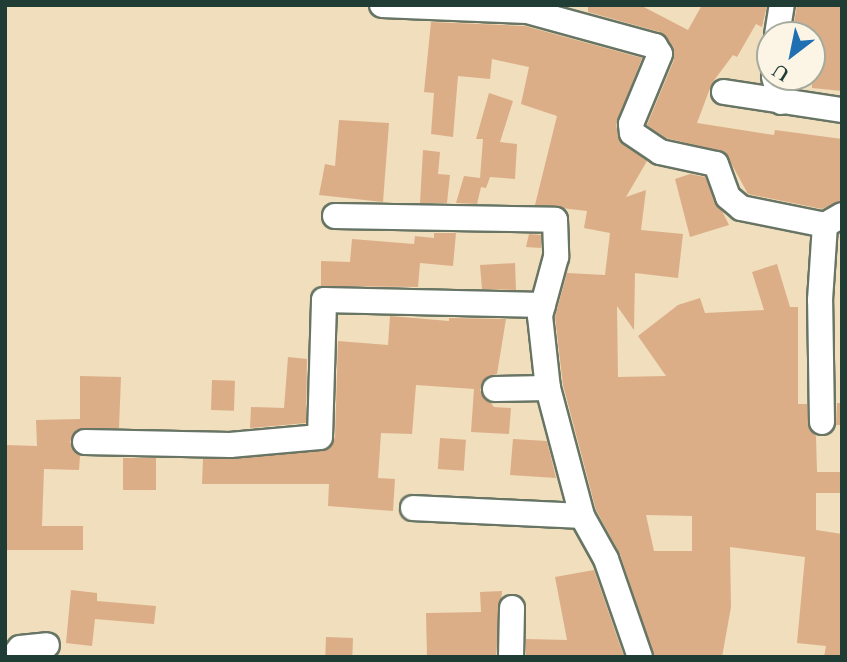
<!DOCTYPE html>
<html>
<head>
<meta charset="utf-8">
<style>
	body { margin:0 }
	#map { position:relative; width:847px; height:662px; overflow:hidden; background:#f0debd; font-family:Cardo,serif }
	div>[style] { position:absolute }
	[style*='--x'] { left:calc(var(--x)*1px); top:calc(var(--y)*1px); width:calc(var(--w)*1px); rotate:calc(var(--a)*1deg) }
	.building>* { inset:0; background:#dcae87; transform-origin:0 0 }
	.roads { filter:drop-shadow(2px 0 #687564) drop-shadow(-2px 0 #687564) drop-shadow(0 2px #687564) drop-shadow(0 -2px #687564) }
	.minor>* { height:24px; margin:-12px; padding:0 12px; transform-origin:12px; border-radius:12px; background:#fff }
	span { translate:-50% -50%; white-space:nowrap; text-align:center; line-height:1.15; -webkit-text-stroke:5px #fcf5e5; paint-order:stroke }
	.frame { position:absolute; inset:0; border:7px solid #1f3d34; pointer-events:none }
	.north { position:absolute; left:756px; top:21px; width:70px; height:70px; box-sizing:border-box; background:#fcf5e5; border:2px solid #a4ab9e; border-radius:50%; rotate:212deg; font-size:19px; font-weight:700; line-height:28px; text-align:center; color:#1f3d34 }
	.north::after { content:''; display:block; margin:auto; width:24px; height:32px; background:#1f6fb2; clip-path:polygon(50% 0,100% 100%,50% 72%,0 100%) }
</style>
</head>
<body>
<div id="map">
	<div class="building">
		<div style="clip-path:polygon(588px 5px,640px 5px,688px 30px,702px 5px,767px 5px,762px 27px,756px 24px,737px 57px,733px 55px,712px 83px,697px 123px,774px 135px,775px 130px,842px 139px,842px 200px,822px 209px,748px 194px,725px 152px,666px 138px,647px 125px,674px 60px,673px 46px,660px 32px,588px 12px)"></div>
		<div style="clip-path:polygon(797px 5px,842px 5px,842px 91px,812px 88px,812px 35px,792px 35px)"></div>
		<div style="clip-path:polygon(evenodd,431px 22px,525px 26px,642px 58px,616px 125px,620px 141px,647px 161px,626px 197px,646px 190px,641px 230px,683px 234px,678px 278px,635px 273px,634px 330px,617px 306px,618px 377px,666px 376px,638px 336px,678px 305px,700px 298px,705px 313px,764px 310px,752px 272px,777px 264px,790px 307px,798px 307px,798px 404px,807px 404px,809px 429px,816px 436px,817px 472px,841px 472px,841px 493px,816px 493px,816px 530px,842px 534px,842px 657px,824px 657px,826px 646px,797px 643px,805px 557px,730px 547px,731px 607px,722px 657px,654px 657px,620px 554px,596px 510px,563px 385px,555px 317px,567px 273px,605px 275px,610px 233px,584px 228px,587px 211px,535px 205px,557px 116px,521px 104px,529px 67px,492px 59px,490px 79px,458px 76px,453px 137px,431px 134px,434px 93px,424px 92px,431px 22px,646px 515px,692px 516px,692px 551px,654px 551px,646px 515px)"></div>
		<div style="clip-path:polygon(489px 93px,513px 101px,500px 142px,517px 144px,515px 179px,490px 177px,486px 188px,481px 187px,477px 204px,456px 203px,464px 176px,480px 178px,483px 139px,476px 139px)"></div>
		<div style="clip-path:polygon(339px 120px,389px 123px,383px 202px,319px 195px,325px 164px,335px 166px)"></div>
		<div style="clip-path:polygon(423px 150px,440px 152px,438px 174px,450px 175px,447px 203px,420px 203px)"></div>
		<div style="clip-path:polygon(690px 174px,705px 177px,729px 225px,690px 237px,675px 179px)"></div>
		<div style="clip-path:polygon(434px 233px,456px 233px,453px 266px,420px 263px,418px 287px,321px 286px,321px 261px,350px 262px,352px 239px,414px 244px,415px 236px,434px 238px)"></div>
		<div style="clip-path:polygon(529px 234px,541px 235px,541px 248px,526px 247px)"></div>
		<div style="clip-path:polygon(515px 263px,516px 290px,482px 289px,480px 265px)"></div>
		<div style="clip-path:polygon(390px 316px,449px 321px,449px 318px,506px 319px,497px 374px,487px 377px,480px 390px,494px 407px,511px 408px,509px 434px,471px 432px,474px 389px,416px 385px,412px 434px,381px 433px,378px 478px,395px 479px,393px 511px,328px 506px,329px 484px,202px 484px,203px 459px,329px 449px,335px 437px,338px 341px,388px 345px)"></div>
		<div style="clip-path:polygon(288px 357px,307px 359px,306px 423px,250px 428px,251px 407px,284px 408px)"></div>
		<div style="clip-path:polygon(80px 376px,121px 377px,119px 428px,78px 429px,70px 442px,80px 456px,79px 470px,44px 469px,42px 526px,83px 526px,83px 550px,5px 550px,5px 445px,37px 446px,36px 420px,80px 419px)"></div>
		<div style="left:212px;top:380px;width:23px;height:30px;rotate:2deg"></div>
		<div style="clip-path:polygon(837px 403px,842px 403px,842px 425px,836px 425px)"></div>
		<div style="left:440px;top:438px;width:26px;height:31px;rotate:4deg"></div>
		<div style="clip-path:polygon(513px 439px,547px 441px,556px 478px,510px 475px)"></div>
		<div style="left:123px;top:458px;width:33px;height:32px"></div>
		<div style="clip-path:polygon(594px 570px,624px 657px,526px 657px,526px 639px,567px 640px,555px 577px)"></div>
		<div style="clip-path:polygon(71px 590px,97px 593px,97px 601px,156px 606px,154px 624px,95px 619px,92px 646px,66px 643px)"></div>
		<div style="clip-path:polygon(502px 591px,496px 657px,427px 657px,426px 613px,481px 612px,480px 592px)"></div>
		<div style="left:326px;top:637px;width:27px;height:20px;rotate:2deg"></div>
	</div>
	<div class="roads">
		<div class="minor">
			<div style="--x:382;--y:5;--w:145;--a:2.4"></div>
			<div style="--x:527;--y:11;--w:133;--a:15.3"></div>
			<div style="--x:655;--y:46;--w:9;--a:58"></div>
			<div style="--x:660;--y:54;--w:76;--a:112.5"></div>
			<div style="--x:631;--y:124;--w:9;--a:84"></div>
			<div style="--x:632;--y:133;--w:34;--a:34"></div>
			<div style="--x:660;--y:152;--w:57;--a:12.1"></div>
			<div style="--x:716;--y:164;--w:35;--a:70"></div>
			<div style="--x:728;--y:197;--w:17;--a:40"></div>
			<div style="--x:741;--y:208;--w:86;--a:11.4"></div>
			<div style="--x:825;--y:225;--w:20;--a:-30"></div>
			<div style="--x:777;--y:35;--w:30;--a:-81"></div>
			<div style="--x:774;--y:77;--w:26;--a:74"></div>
			<div style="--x:724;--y:92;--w:119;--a:8.7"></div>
			<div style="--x:335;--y:216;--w:220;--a:1"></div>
			<div style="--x:555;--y:220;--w:37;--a:88"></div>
			<div style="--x:556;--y:257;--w:61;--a:105.2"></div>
			<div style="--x:540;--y:316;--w:72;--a:83.7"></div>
			<div style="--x:548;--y:388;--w:132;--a:75.1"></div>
			<div style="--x:582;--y:516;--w:49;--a:60.8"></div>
			<div style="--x:606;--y:559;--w:104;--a:70.9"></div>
			<div style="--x:495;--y:389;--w:53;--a:-1.1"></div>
			<div style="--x:822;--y:422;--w:122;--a:-90.9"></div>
			<div style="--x:820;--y:300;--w:75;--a:-86.2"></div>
			<div style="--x:85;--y:442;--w:145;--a:1.2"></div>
			<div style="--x:230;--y:445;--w:90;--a:-5.1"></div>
			<div style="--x:320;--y:437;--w:137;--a:-88.3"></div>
			<div style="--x:324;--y:300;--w:219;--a:1.3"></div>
			<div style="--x:413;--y:508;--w:169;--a:2.7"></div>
			<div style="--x:13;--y:657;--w:11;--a:-52"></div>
			<div style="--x:20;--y:648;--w:27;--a:-6"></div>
			<div style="--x:511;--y:657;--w:49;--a:-88.8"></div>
		</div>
	</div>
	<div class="frame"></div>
	<div class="north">U</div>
</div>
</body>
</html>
